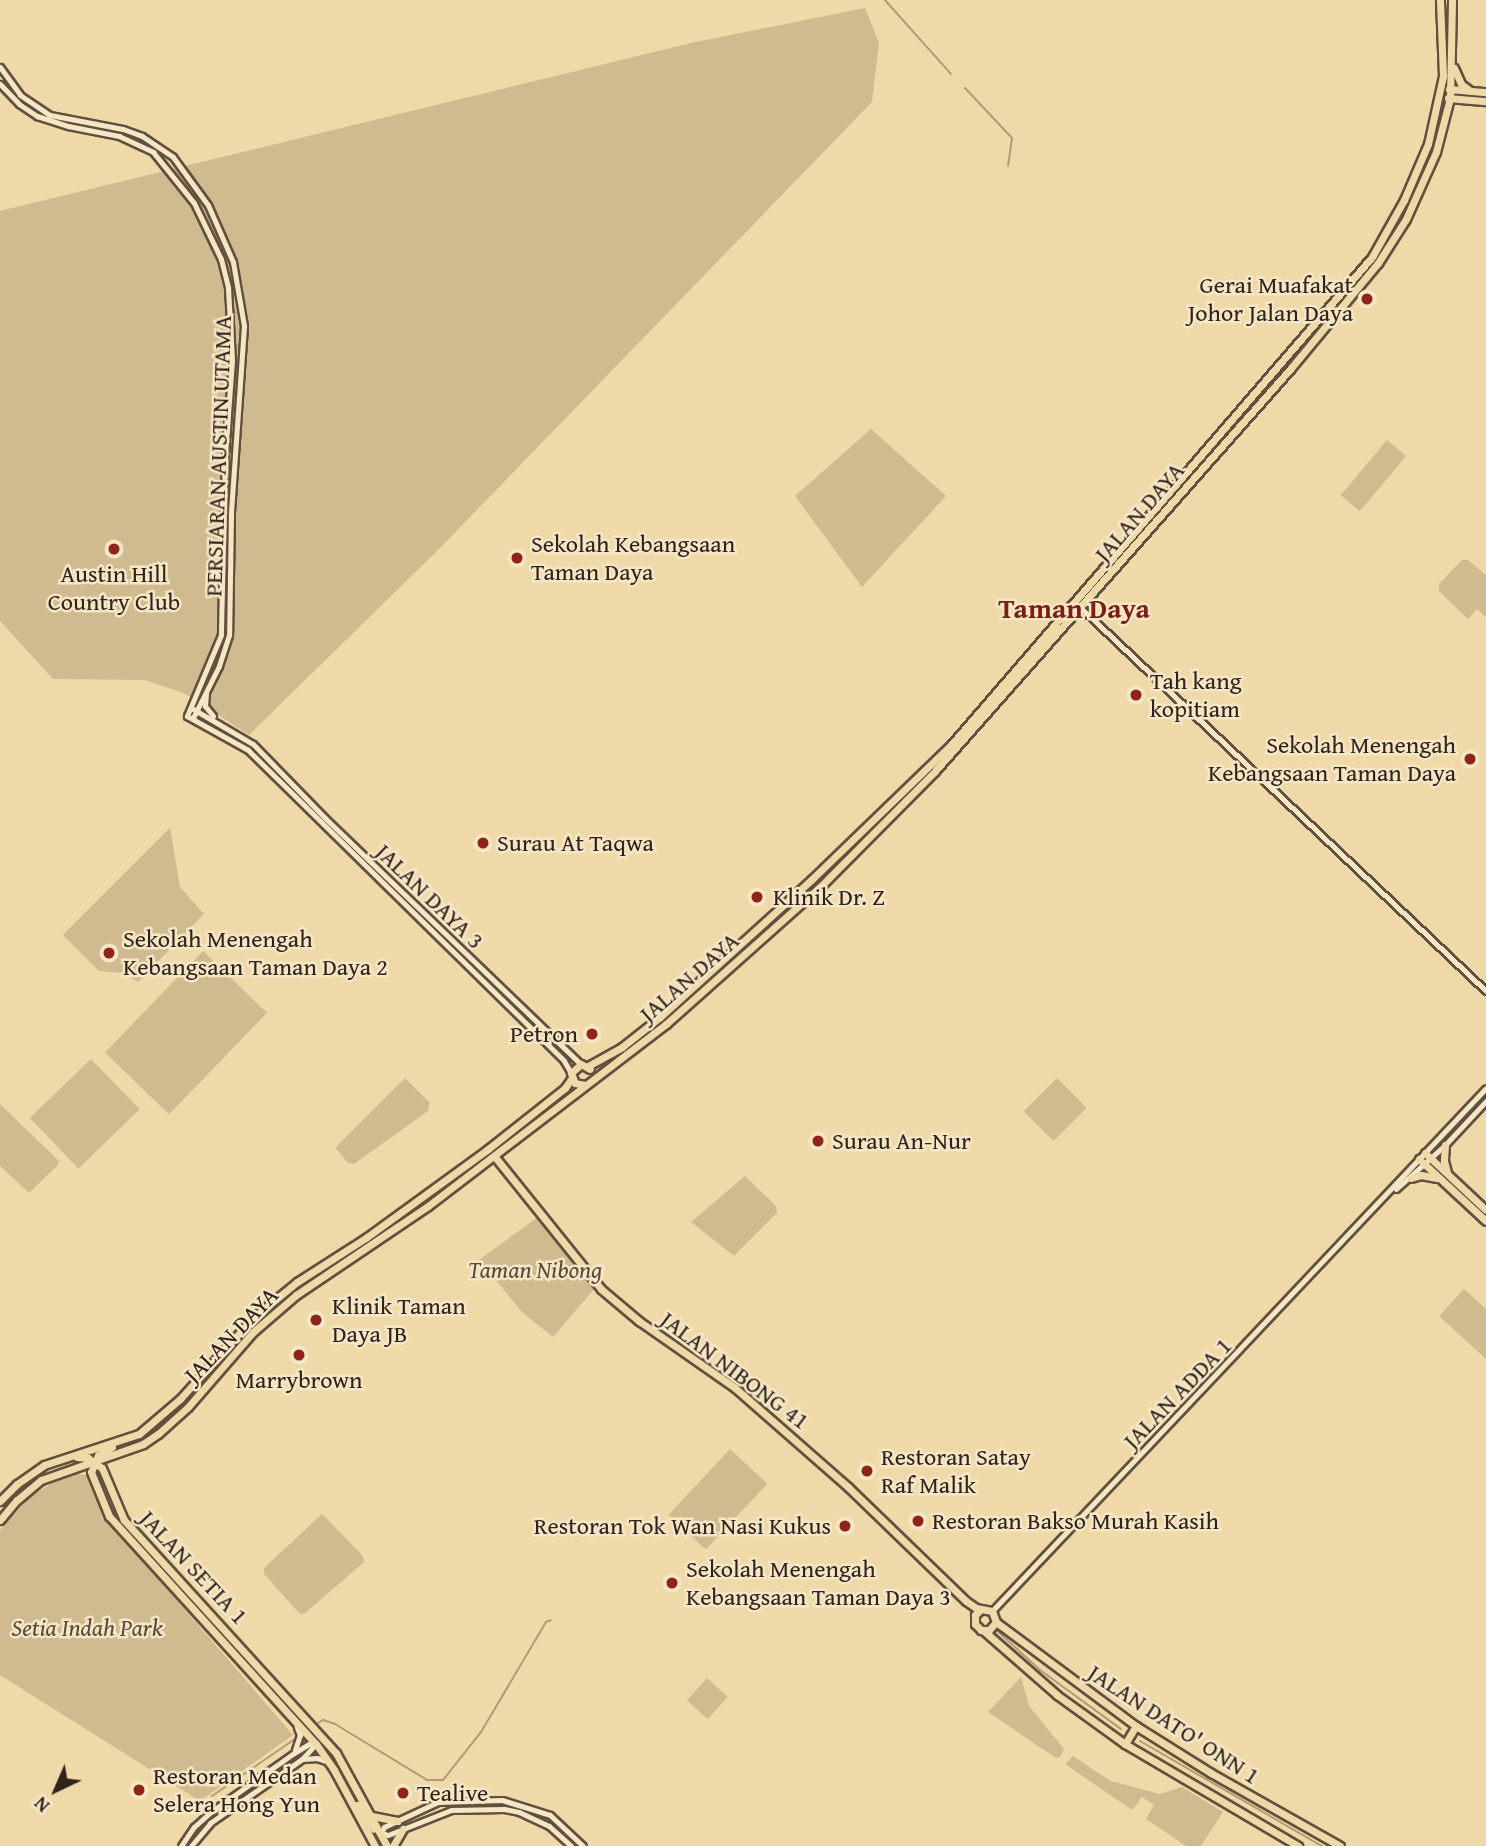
<!DOCTYPE html>
<html>
<head>
<meta charset="utf-8">
<style>
	body { margin:0 }
	#map { position:relative; width:1486px; height:1846px; overflow:hidden; background:#f0d9a8; font-family:"Gentium Book Plus",serif }
	div>[style] { position:absolute }
	[style*='--x'] { left:calc(var(--x)*1px); top:calc(var(--y)*1px); width:calc(var(--w)*1px); rotate:calc(var(--a)*1deg) }
	.green>* { inset:0; background:#d0ba90; transform-origin:0 0 }
	.stream>* { height:2px; margin:-1px; padding:0 1px; transform-origin:1px; border-radius:1px; background:#af9b78 }
	.roads { filter:drop-shadow(2px 0 #61503e) drop-shadow(-2px 0 #61503e) drop-shadow(0 2px #61503e) drop-shadow(0 -2px #61503e) }
	.minor>* { height:5px; margin:-2.5px; padding:0 2.5px; transform-origin:2.5px; border-radius:2.5px; background:#f5e6c6 }
	.major>* { height:7px; margin:-3.5px; padding:0 3.5px; transform-origin:3.5px; border-radius:3.5px; background:#f0d9a8 }
	.dots>* { width:19px; height:19px; translate:-50% -50%; box-sizing:border-box; border:4px solid #f5e6c6; border-radius:50% }
	span { translate:-50% -50%; white-space:nowrap; text-align:center; line-height:1.15; -webkit-text-stroke:5px #f5e6c6; paint-order:stroke }
	.poi-label { font-size:24px; color:#31231b }
	.right { translate:-100% -50%; text-align:right }
	.left { translate:0 -50%; text-align:left }
	.street-label { font-size:24px; color:#31231b }
	.park-label { font-size:24px; color:#594938; font-style:italic }
	.quarter-label { font-size:28px; color:#7a1f14; font-weight:700 }
	.north { position:absolute; left:21px; top:1755px; width:70px; height:70px; -webkit-text-stroke:5px #f5e6c6; paint-order:stroke; rotate:224deg; font-size:19px; font-weight:700; line-height:28px; text-align:center; color:#31231b }
	.north::after { content:''; display:block; margin:auto; width:24px; height:32px; background:#31231b; clip-path:polygon(50% 0,100% 100%,50% 72%,0 100%) }
</style>
</head>
<body>
<div id="map">
	<div class="green">
		<div style="clip-path:polygon(865px 8px,879px 43px,872px 102px,437px 551px,249px 735px,184px 693px,145px 680px,53px 679px,0 621px,0 211px,691px 43px)"></div>
		<div style="clip-path:polygon(871px 429px,946px 496px,862px 587px,795px 496px)"></div>
		<div style="left:1387px;top:440px;width:25px;height:72px;rotate:40deg"></div>
		<div style="clip-path:polygon(1462px 560px,1468px 560px,1486px 575px,1486px 617px,1477px 609px,1468px 619px,1439px 591px,1439px 584px)"></div>
		<div style="clip-path:polygon(170px 828px,180px 887px,204px 914px,138px 982px,124px 973px,99px 971px,63px 935px)"></div>
		<div style="left:203px;top:951px;width:89px;height:141px;rotate:44deg"></div>
		<div style="left:91px;top:1059px;width:70px;height:85px;rotate:46deg"></div>
		<div style="clip-path:polygon(405px 1078px,430px 1103px,428px 1111px,354px 1164px,348px 1163px,336px 1149px,337px 1146px)"></div>
		<div style="left:1057px;top:1078px;width:42px;height:47px;rotate:45deg"></div>
		<div style="clip-path:polygon(0 1104px,59px 1161px,58px 1165px,29px 1193px,0 1166px)"></div>
		<div style="clip-path:polygon(745px 1176px,776px 1206px,777px 1213px,734px 1256px,691px 1222px)"></div>
		<div style="clip-path:polygon(538px 1217px,596px 1287px,553px 1337px,523px 1313px,479px 1260px)"></div>
		<div style="clip-path:polygon(1464px 1289px,1486px 1309px,1486px 1359px,1439px 1316px)"></div>
		<div style="left:730px;top:1449px;width:51px;height:90px;rotate:43deg"></div>
		<div style="clip-path:polygon(78px 1474px,88px 1475px,107px 1519px,293px 1735px,200px 1801px,0 1675px,0 1530px,28px 1499px,53px 1482px)"></div>
		<div style="clip-path:polygon(322px 1514px,363px 1556px,364px 1562px,304px 1614px,299px 1613px,264px 1574px,264px 1568px)"></div>
		<div style="clip-path:polygon(1021px 1677px,1029px 1706px,1064px 1749px,1060px 1757px,1056px 1758px,988px 1712px)"></div>
		<div style="left:707px;top:1678px;width:28px;height:30px;rotate:42deg"></div>
		<div style="clip-path:polygon(1073px 1756px,1111px 1781px,1160px 1794px,1182px 1787px,1223px 1812px,1201px 1846px,1186px 1846px,1146px 1819px,1154px 1805px,1142px 1797px,1132px 1810px,1065px 1764px)"></div>
	</div>
	<div class="stream">
		<div style="--x:885;--y:0;--w:99;--a:48.3"></div>
		<div style="--x:965;--y:88;--w:69;--a:46.8"></div>
		<div style="--x:1012;--y:138;--w:28;--a:98"></div>
		<div style="--x:995;--y:1629;--w:61;--a:42.3"></div>
		<div style="--x:1040;--y:1670;--w:100;--a:36.1"></div>
		<div style="--x:318;--y:1723;--w:6;--a:-31"></div>
		<div style="--x:323;--y:1720;--w:13;--a:18"></div>
		<div style="--x:335;--y:1724;--w:108;--a:31.3"></div>
		<div style="--x:427;--y:1780;--w:16;--a:0"></div>
		<div style="--x:443;--y:1780;--w:61;--a:-51.6"></div>
		<div style="--x:481;--y:1732;--w:128;--a:-59.4"></div>
		<div style="--x:546;--y:1622;--w:5;--a:-22"></div>
		<div style="--x:1140;--y:1741;--w:210;--a:30"></div>
		<div style="--x:212;--y:1796;--w:101;--a:-34.5"></div>
	</div>
	<div class="roads">
		<div class="minor">
			<div style="--x:0;--y:67;--w:34;--a:54"></div>
			<div style="--x:20;--y:95;--w:36;--a:34"></div>
			<div style="--x:50;--y:115;--w:74;--a:10.9"></div>
			<div style="--x:123;--y:129;--w:20;--a:20"></div>
			<div style="--x:142;--y:136;--w:37;--a:34"></div>
			<div style="--x:173;--y:157;--w:59;--a:53.9"></div>
			<div style="--x:208;--y:205;--w:62;--a:66.3"></div>
			<div style="--x:233;--y:262;--w:65;--a:80.2"></div>
			<div style="--x:244;--y:326;--w:188;--a:94"></div>
			<div style="--x:231;--y:514;--w:121;--a:90.9"></div>
			<div style="--x:229;--y:635;--w:33;--a:108"></div>
			<div style="--x:219;--y:666;--w:58;--a:116.6"></div>
			<div style="--x:0;--y:84;--w:28;--a:46"></div>
			<div style="--x:19;--y:104;--w:22;--a:34"></div>
			<div style="--x:37;--y:116;--w:33;--a:18"></div>
			<div style="--x:68;--y:126;--w:52;--a:11.1"></div>
			<div style="--x:119;--y:136;--w:38;--a:25"></div>
			<div style="--x:153;--y:152;--w:65;--a:51.2"></div>
			<div style="--x:194;--y:203;--w:62;--a:64.3"></div>
			<div style="--x:221;--y:259;--w:30;--a:76"></div>
			<div style="--x:228;--y:288;--w:72;--a:86.8"></div>
			<div style="--x:232;--y:360;--w:95;--a:94.2"></div>
			<div style="--x:225;--y:455;--w:180;--a:91.3"></div>
			<div style="--x:221;--y:635;--w:88;--a:112.8"></div>
			<div style="--x:187;--y:716;--w:70;--a:29.1"></div>
			<div style="--x:248;--y:750;--w:443;--a:44.5"></div>
			<div style="--x:564;--y:1061;--w:14;--a:60"></div>
			<div style="--x:1079;--y:606;--w:560;--a:43.41"></div>
			<div style="--x:206;--y:694;--w:12;--a:95"></div>
			<div style="--x:205;--y:706;--w:13;--a:51"></div>
			<div style="--x:193;--y:709;--w:69;--a:30.3"></div>
			<div style="--x:253;--y:744;--w:103;--a:45.8"></div>
			<div style="--x:325;--y:818;--w:355;--a:43.9"></div>
			<div style="--x:1396;--y:1189;--w:66;--a:-41.9"></div>
			<div style="--x:1445;--y:1145;--w:60;--a:-47"></div>
			<div style="--x:992;--y:1611;--w:719;--a:-46.63"></div>
			<div style="--x:295;--y:1750;--w:16;--a:-72"></div>
			<div style="--x:300;--y:1735;--w:9;--a:-111"></div>
			<div style="--x:302;--y:1759;--w:15;--a:-4"></div>
			<div style="--x:317;--y:1758;--w:9;--a:18"></div>
			<div style="--x:381;--y:1833;--w:7;--a:-63"></div>
			<div style="--x:384;--y:1827;--w:60;--a:-24.8"></div>
			<div style="--x:438;--y:1802;--w:64;--a:-1.8"></div>
			<div style="--x:502;--y:1800;--w:50;--a:17.4"></div>
			<div style="--x:550;--y:1815;--w:45;--a:43.2"></div>
			<div style="--x:381;--y:1833;--w:7;--a:16"></div>
			<div style="--x:388;--y:1835;--w:68;--a:-21.6"></div>
			<div style="--x:451;--y:1810;--w:53;--a:-1.1"></div>
			<div style="--x:504;--y:1809;--w:15;--a:11"></div>
			<div style="--x:519;--y:1812;--w:33;--a:25"></div>
			<div style="--x:549;--y:1826;--w:30;--a:42"></div>
			<div style="--x:181;--y:1846;--w:23;--a:-56"></div>
			<div style="--x:194;--y:1827;--w:24;--a:-42"></div>
			<div style="--x:212;--y:1811;--w:100;--a:-35.3"></div>
			<div style="--x:294;--y:1753;--w:17;--a:-31"></div>
			<div style="--x:309;--y:1744;--w:7;--a:0"></div>
			<div style="--x:191;--y:1846;--w:30;--a:-50"></div>
			<div style="--x:210;--y:1823;--w:112;--a:-34.8"></div>
			<div style="--x:302;--y:1759;--w:21;--a:-47"></div>
		</div>
		<div class="major">
			<div style="--x:1454;--y:68;--w:17;--a:66"></div>
			<div style="--x:1461;--y:84;--w:9;--a:36"></div>
			<div style="--x:1449;--y:89;--w:37;--a:5"></div>
			<div style="--x:1448;--y:98;--w:38;--a:5"></div>
			<div style="--x:588;--y:1066;--w:39;--a:-29"></div>
			<div style="--x:622;--y:1047;--w:48;--a:-38.3"></div>
			<div style="--x:660;--y:1017;--w:205;--a:-42.2"></div>
			<div style="--x:812;--y:879;--w:193;--a:-44"></div>
			<div style="--x:951;--y:745;--w:645;--a:-49.22"></div>
			<div style="--x:1372;--y:257;--w:65;--a:-60.7"></div>
			<div style="--x:1404;--y:200;--w:61;--a:-66.8"></div>
			<div style="--x:1428;--y:144;--w:70;--a:-77.6"></div>
			<div style="--x:1443;--y:76;--w:76;--a:-92.3"></div>
			<div style="--x:585;--y:1085;--w:10;--a:-169"></div>
			<div style="--x:575;--y:1083;--w:11;--a:-112"></div>
			<div style="--x:571;--y:1073;--w:13;--a:-42"></div>
			<div style="--x:581;--y:1064;--w:10;--a:29"></div>
			<div style="--x:1445;--y:1145;--w:16;--a:94"></div>
			<div style="--x:1444;--y:1161;--w:11;--a:75"></div>
			<div style="--x:1425;--y:1153;--w:83;--a:43.1"></div>
			<div style="--x:495;--y:1157;--w:169;--a:51.2"></div>
			<div style="--x:601;--y:1289;--w:50;--a:40.1"></div>
			<div style="--x:639;--y:1321;--w:117;--a:34.9"></div>
			<div style="--x:735;--y:1388;--w:150;--a:41.2"></div>
			<div style="--x:848;--y:1487;--w:164;--a:44"></div>
			<div style="--x:966;--y:1601;--w:12;--a:35"></div>
			<div style="--x:976;--y:1608;--w:16;--a:11"></div>
			<div style="--x:992;--y:1611;--w:12;--a:70"></div>
			<div style="--x:996;--y:1622;--w:11;--a:131"></div>
			<div style="--x:989;--y:1630;--w:8;--a:180"></div>
			<div style="--x:981;--y:1630;--w:8;--a:-135"></div>
			<div style="--x:975;--y:1624;--w:9;--a:-90"></div>
			<div style="--x:975;--y:1615;--w:8;--a:-45"></div>
			<div style="--x:1419;--y:1159;--w:91;--a:42.8"></div>
			<div style="--x:1411;--y:1178;--w:10;--a:-17"></div>
			<div style="--x:1421;--y:1175;--w:16;--a:11"></div>
			<div style="--x:112;--y:1447;--w:16;--a:150"></div>
			<div style="--x:98;--y:1455;--w:18;--a:112"></div>
			<div style="--x:91;--y:1472;--w:48;--a:67.8"></div>
			<div style="--x:109;--y:1516;--w:308;--a:47.8"></div>
			<div style="--x:316;--y:1744;--w:32;--a:55"></div>
			<div style="--x:334;--y:1770;--w:86;--a:61.7"></div>
			<div style="--x:77;--y:1457;--w:11;--a:5"></div>
			<div style="--x:88;--y:1458;--w:17;--a:36"></div>
			<div style="--x:102;--y:1468;--w:56;--a:67.1"></div>
			<div style="--x:124;--y:1520;--w:315;--a:47.7"></div>
			<div style="--x:336;--y:1753;--w:106;--a:61.3"></div>
			<div style="--x:0;--y:1501;--w:24;--a:-45"></div>
			<div style="--x:17;--y:1484;--w:33;--a:-35"></div>
			<div style="--x:44;--y:1465;--w:100;--a:-18.1"></div>
			<div style="--x:139;--y:1434;--w:54;--a:-40.5"></div>
			<div style="--x:180;--y:1399;--w:109;--a:-48"></div>
			<div style="--x:253;--y:1318;--w:57;--a:-39.3"></div>
			<div style="--x:297;--y:1282;--w:83;--a:-32.7"></div>
			<div style="--x:367;--y:1237;--w:150;--a:-36"></div>
			<div style="--x:488;--y:1149;--w:98;--a:-38.4"></div>
			<div style="--x:565;--y:1088;--w:11;--a:-56"></div>
			<div style="--x:0;--y:1520;--w:26;--a:-50"></div>
			<div style="--x:17;--y:1500;--w:31;--a:-40"></div>
			<div style="--x:41;--y:1480;--w:108;--a:-19.4"></div>
			<div style="--x:143;--y:1444;--w:18;--a:-34"></div>
			<div style="--x:158;--y:1434;--w:40;--a:-42"></div>
			<div style="--x:188;--y:1407;--w:99;--a:-49.1"></div>
			<div style="--x:253;--y:1332;--w:57;--a:-40.7"></div>
			<div style="--x:296;--y:1295;--w:159;--a:-34"></div>
			<div style="--x:428;--y:1206;--w:300;--a:-37.4"></div>
			<div style="--x:666;--y:1024;--w:206;--a:-41.7"></div>
			<div style="--x:820;--y:887;--w:163;--a:-45.2"></div>
			<div style="--x:935;--y:771;--w:538;--a:-48.54"></div>
			<div style="--x:1291;--y:368;--w:136;--a:-50.4"></div>
			<div style="--x:1378;--y:263;--w:52;--a:-57.5"></div>
			<div style="--x:1406;--y:219;--w:73;--a:-65.9"></div>
			<div style="--x:1436;--y:152;--w:56;--a:-75.5"></div>
			<div style="--x:1450;--y:98;--w:98;--a:-88.8"></div>
			<div style="--x:996;--y:1622;--w:174;--a:36.6"></div>
			<div style="--x:1136;--y:1726;--w:89;--a:32.1"></div>
			<div style="--x:1211;--y:1773;--w:148;--a:29.5"></div>
			<div style="--x:984;--y:1631;--w:97;--a:41.2"></div>
			<div style="--x:1057;--y:1695;--w:84;--a:35.8"></div>
			<div style="--x:1125;--y:1744;--w:201;--a:30.5"></div>
			<div style="--x:1125;--y:1744;--w:21;--a:-59"></div>
			<div style="--x:357;--y:1805;--w:29;--a:55"></div>
			<div style="--x:372;--y:1816;--w:26;--a:11"></div>
			<div style="--x:393;--y:1846;--w:20;--a:-60"></div>
		</div>
	</div>
	<div class="dots">
		<div style="left:1367px;top:299px;background:#8f2418"></div>
		<div style="left:114px;top:549px;background:#8f2418"></div>
		<div style="left:517px;top:558px;background:#8f2418"></div>
		<div style="left:1136px;top:695px;background:#8f2418"></div>
		<div style="left:1470px;top:759px;background:#8f2418"></div>
		<div style="left:483px;top:843px;background:#8f2418"></div>
		<div style="left:757px;top:897px;background:#8f2418"></div>
		<div style="left:109px;top:953px;background:#8f2418"></div>
		<div style="left:592px;top:1034px;background:#8f2418"></div>
		<div style="left:818px;top:1141px;background:#8f2418"></div>
		<div style="left:316px;top:1320px;background:#8f2418"></div>
		<div style="left:299px;top:1355px;background:#8f2418"></div>
		<div style="left:867px;top:1471px;background:#8f2418"></div>
		<div style="left:918px;top:1521px;background:#8f2418"></div>
		<div style="left:845px;top:1526px;background:#8f2418"></div>
		<div style="left:672px;top:1583px;background:#8f2418"></div>
		<div style="left:139px;top:1790px;background:#8f2418"></div>
		<div style="left:403px;top:1793px;background:#8f2418"></div>
	</div>
	<div class="poi-label">
		<span class="right" style="left:1353px;top:299px">Gerai Muafakat<br>Johor Jalan Daya</span>
		<span class="left" style="left:531px;top:558px">Sekolah Kebangsaan<br>Taman Daya</span>
		<span style="left:114px;top:588px">Austin Hill<br>Country Club</span>
		<span class="left" style="left:1150px;top:695px">Tah kang<br>kopitiam</span>
		<span class="right" style="left:1456px;top:759px">Sekolah Menengah<br>Kebangsaan Taman Daya</span>
		<span class="left" style="left:497px;top:843px">Surau At Taqwa</span>
		<span class="left" style="left:773px;top:897px">Klinik Dr. Z</span>
		<span class="left" style="left:123px;top:953px">Sekolah Menengah<br>Kebangsaan Taman Daya 2</span>
		<span class="right" style="left:578px;top:1034px">Petron</span>
		<span class="left" style="left:832px;top:1141px">Surau An-Nur</span>
		<span class="left" style="left:332px;top:1320px">Klinik Taman<br>Daya JB</span>
		<span style="left:299px;top:1380px">Marrybrown</span>
		<span class="left" style="left:881px;top:1471px">Restoran Satay<br>Raf Malik</span>
		<span class="left" style="left:932px;top:1521px">Restoran Bakso Murah Kasih</span>
		<span class="right" style="left:831px;top:1526px">Restoran Tok Wan Nasi Kukus</span>
		<span class="left" style="left:686px;top:1583px">Sekolah Menengah<br>Kebangsaan Taman Daya 3</span>
		<span class="left" style="left:153px;top:1790px">Restoran Medan<br>Selera Hong Yun</span>
		<span class="left" style="left:417px;top:1793px">Tealive</span>
	</div>
	<div class="street-label">
		<span style="left:218px;top:456px;rotate:-88deg">PERSIARAN AUSTIN UTAMA</span>
		<span style="left:1139px;top:512px;rotate:-49deg">JALAN DAYA</span>
		<span style="left:430px;top:896px;rotate:44deg">JALAN DAYA 3</span>
		<span style="left:689px;top:977px;rotate:-41deg">JALAN DAYA</span>
		<span style="left:231px;top:1335px;rotate:-46deg">JALAN DAYA</span>
		<span style="left:735px;top:1370px;rotate:37deg">JALAN NIBONG 41</span>
		<span style="left:1177px;top:1393px;rotate:-46deg">JALAN ADDA 1</span>
		<span style="left:194px;top:1567px;rotate:47deg">JALAN SETIA 1</span>
		<span style="left:1174px;top:1724px;rotate:33deg">JALAN DATO' ONN 1</span>
	</div>
	<div class="park-label">
		<span style="left:535px;top:1270px">Taman Nibong</span>
		<span style="left:87px;top:1628px">Setia Indah Park</span>
	</div>
	<div class="quarter-label">
		<span style="left:1074px;top:608px">Taman Daya</span>
	</div>
	<div class="north">N</div>
</div>
</body>
</html>
